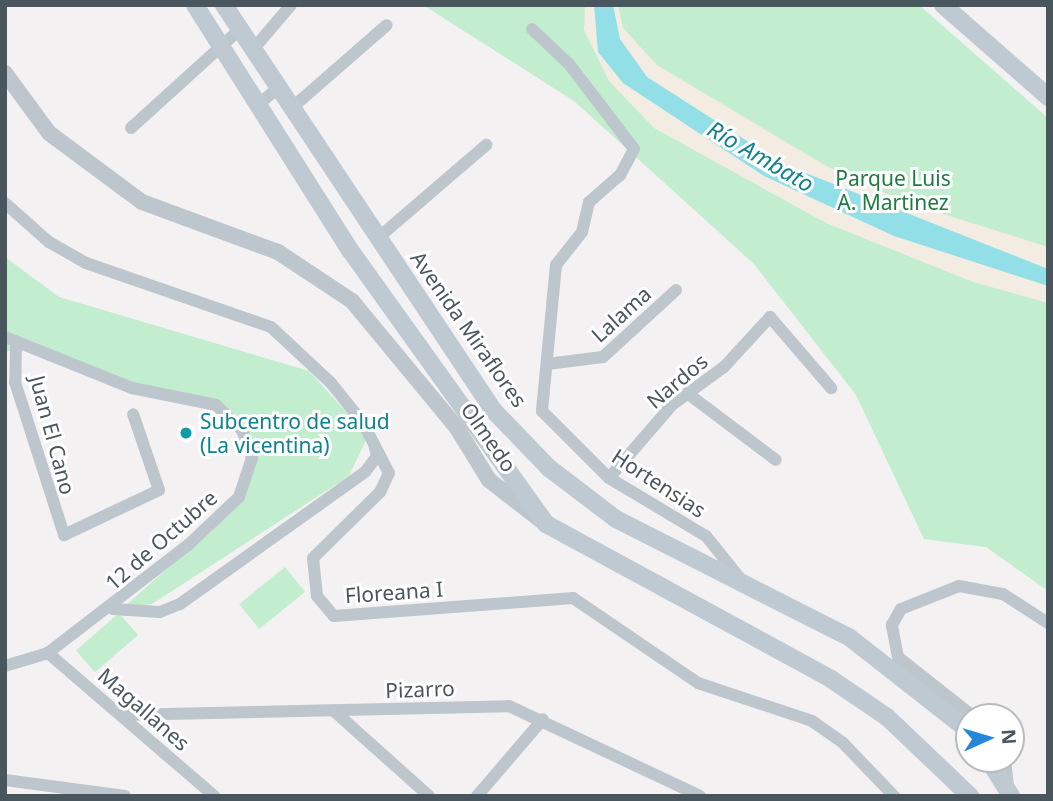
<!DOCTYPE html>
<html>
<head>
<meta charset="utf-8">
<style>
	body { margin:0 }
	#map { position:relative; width:1053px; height:801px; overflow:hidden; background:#f3f1f1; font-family:"Noto Sans",sans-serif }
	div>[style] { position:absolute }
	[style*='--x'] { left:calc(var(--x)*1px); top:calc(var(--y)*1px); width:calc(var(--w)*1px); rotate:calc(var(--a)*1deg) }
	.green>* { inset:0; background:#c2edce; transform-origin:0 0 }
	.sand>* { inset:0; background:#f3ece3 }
	.water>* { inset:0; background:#92dfe7 }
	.minor>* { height:12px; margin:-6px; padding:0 6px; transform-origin:6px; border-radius:6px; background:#bdc6cc }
	.tertiary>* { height:16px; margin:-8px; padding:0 8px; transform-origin:8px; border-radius:8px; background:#bdc6cc }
	.secondary>* { height:18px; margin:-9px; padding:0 9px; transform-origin:9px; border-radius:9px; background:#bec9d1 }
	.dots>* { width:19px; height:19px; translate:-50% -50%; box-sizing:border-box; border:4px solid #fff; border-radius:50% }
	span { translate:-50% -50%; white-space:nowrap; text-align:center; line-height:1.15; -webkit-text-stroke:6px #fff; paint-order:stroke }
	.park-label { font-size:21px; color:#1d7b42 }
	.street-label { font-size:21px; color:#49565d }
	.culture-label { font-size:21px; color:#0d838f }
	.left { translate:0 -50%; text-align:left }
	.water-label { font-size:23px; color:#14828e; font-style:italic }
	.frame { position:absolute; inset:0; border:7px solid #49565d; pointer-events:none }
	.north { position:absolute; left:955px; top:703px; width:70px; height:70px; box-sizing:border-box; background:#fff; border:2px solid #b6bbbe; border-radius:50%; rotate:86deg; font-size:19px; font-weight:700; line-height:28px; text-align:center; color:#49565d }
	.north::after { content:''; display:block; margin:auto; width:24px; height:32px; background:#2487d9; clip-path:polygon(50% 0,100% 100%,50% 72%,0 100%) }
</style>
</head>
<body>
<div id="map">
	<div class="green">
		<div style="clip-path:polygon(423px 5px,919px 5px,1048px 118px,1048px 591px,986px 547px,924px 539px,856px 395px,754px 264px,574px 101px)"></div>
		<div style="clip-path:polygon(5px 257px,59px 297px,309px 371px,368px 436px,349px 476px,152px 604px,124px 607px,243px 501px,256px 457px,238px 416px,220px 405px,127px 383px,23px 344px,5px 353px)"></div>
		<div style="left:285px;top:567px;width:32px;height:59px;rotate:51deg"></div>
		<div style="left:119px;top:613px;width:29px;height:57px;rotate:49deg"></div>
	</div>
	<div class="sand">
		<div style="clip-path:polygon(585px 5px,618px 5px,623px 28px,657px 65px,828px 167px,905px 202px,1048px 247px,1048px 303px,973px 282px,826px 223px,654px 128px,609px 81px,584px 30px)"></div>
	</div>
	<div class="water">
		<div style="clip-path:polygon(594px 5px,613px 5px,620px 39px,647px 77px,783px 164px,1048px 269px,1048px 286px,894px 236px,764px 176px,623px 83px,598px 52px)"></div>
	</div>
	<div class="minor">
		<div style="--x:532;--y:29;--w:51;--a:43.4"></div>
		<div style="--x:569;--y:64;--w:107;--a:52.6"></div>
		<div style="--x:634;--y:149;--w:30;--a:118"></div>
		<div style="--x:620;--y:175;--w:41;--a:138.9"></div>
		<div style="--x:589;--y:202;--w:31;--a:103"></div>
		<div style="--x:582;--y:232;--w:42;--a:128.2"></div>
		<div style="--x:556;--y:265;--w:147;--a:95.5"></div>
		<div style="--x:542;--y:411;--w:95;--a:45"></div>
		<div style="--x:609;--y:478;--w:113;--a:30.9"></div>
		<div style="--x:706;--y:536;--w:59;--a:51.2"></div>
		<div style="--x:255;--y:47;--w:55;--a:-49.4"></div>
		<div style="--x:260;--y:103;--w:26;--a:-40"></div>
		<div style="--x:294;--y:106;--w:123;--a:-41.1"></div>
		<div style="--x:131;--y:128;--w:147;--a:-42.2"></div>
		<div style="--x:5;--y:203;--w:59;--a:41.6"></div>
		<div style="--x:49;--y:242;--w:43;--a:29.6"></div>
		<div style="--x:86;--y:263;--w:196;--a:19.1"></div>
		<div style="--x:271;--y:327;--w:82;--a:43"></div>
		<div style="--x:331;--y:383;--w:51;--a:51.3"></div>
		<div style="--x:363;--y:423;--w:56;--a:62.5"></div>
		<div style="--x:389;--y:473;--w:21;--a:115"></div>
		<div style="--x:380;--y:492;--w:94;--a:135.4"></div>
		<div style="--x:313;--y:558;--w:38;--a:84"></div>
		<div style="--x:317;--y:596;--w:26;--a:50"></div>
		<div style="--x:334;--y:616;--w:240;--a:-4.3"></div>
		<div style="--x:573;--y:598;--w:151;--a:34.2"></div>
		<div style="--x:698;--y:683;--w:120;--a:18.4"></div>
		<div style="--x:812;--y:721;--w:38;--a:35"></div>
		<div style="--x:843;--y:743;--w:74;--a:46.1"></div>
		<div style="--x:378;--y:238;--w:143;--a:-40.7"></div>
		<div style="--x:5;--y:337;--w:137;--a:21.9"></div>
		<div style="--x:132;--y:388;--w:86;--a:11.4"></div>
		<div style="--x:216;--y:405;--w:36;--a:44"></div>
		<div style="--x:242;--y:430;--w:30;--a:70"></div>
		<div style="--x:252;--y:458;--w:41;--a:108.4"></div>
		<div style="--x:239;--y:497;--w:70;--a:136.7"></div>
		<div style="--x:188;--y:545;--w:177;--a:142.4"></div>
		<div style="--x:48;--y:653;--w:45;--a:163.2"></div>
		<div style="--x:16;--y:343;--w:39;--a:91"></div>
		<div style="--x:15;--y:382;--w:161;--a:72.2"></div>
		<div style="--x:64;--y:535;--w:105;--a:-25.3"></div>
		<div style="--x:159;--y:490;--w:80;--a:-108.9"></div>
		<div style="--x:547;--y:364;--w:56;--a:-7.1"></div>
		<div style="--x:603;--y:357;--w:99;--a:-42.5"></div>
		<div style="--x:687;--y:393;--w:111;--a:37"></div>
		<div style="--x:609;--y:478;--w:96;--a:-49.2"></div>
		<div style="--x:672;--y:405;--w:64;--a:-36.2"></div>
		<div style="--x:724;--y:367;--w:68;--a:-47.4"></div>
		<div style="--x:770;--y:317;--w:94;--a:49.3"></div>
		<div style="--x:113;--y:609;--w:47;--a:3.7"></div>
		<div style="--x:160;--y:612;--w:22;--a:-22"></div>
		<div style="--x:180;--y:604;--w:227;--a:-35.5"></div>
		<div style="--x:365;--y:472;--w:20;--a:-53"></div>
		<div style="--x:377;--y:456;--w:12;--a:-104"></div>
		<div style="--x:48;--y:653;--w:219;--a:40.7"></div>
		<div style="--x:334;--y:711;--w:127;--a:41.8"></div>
		<div style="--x:122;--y:715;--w:387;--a:-1.3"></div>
		<div style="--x:509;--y:706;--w:211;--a:25.2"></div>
		<div style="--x:974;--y:717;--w:97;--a:-141.7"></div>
		<div style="--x:898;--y:657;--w:33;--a:-101"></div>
		<div style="--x:892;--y:625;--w:18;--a:-61"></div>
		<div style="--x:901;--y:609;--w:62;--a:-21.6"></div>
		<div style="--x:959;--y:586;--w:45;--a:10.3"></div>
		<div style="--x:1003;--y:594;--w:54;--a:32.8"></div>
		<div style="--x:1005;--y:759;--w:28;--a:84"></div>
		<div style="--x:5;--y:780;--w:121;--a:7.6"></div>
		<div style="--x:477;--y:796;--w:101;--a:-49.4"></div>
	</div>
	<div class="tertiary">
		<div style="--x:5;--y:73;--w:74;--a:53.7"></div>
		<div style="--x:49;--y:133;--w:116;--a:36.6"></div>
		<div style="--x:142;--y:202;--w:145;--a:20.2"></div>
		<div style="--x:278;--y:252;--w:89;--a:33.5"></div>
		<div style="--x:352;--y:301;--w:165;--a:50.4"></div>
		<div style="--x:457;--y:428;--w:61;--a:58.4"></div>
		<div style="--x:489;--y:480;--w:68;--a:37.9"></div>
	</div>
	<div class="secondary">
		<div style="--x:195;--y:5;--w:290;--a:57.7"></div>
		<div style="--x:350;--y:250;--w:337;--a:54.4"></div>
		<div style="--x:546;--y:524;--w:324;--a:28.5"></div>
		<div style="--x:831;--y:679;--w:68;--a:34.2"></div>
		<div style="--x:887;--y:717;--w:115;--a:43.6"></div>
		<div style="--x:224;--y:5;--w:486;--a:56.4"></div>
		<div style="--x:493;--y:410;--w:81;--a:46"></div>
		<div style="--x:549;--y:468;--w:84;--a:37.3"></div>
		<div style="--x:616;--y:519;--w:261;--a:26.9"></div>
		<div style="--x:849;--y:637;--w:152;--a:38.1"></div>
		<div style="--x:943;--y:5;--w:140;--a:41.2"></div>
		<div style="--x:988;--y:759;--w:44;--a:58.1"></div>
	</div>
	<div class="dots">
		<div style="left:186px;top:433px;background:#0f9aa8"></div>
	</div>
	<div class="park-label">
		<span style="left:893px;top:190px">Parque Luis<br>A. Martinez</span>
	</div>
	<div class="street-label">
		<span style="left:621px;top:314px;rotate:-42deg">Lalama</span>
		<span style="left:469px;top:329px;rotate:55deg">Avenida Miraflores</span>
		<span style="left:677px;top:381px;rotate:-40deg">Nardos</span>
		<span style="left:53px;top:435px;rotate:75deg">Juan El Cano</span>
		<span style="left:489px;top:437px;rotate:55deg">Olmedo</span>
		<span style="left:659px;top:483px;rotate:33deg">Hortensias</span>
		<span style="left:161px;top:540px;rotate:-41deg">12 de Octubre</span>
		<span style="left:394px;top:592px;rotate:-4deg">Floreana I</span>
		<span style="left:420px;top:689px;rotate:-2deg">Pizarro</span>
		<span style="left:144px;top:709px;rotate:41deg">Magallanes</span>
	</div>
	<div class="culture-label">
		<span class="left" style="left:200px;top:433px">Subcentro de salud<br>(La vicentina)</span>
	</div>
	<div class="water-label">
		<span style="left:761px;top:156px;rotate:30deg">Río Ambato</span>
	</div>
	<div class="frame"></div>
	<div class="north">N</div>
</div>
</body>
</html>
